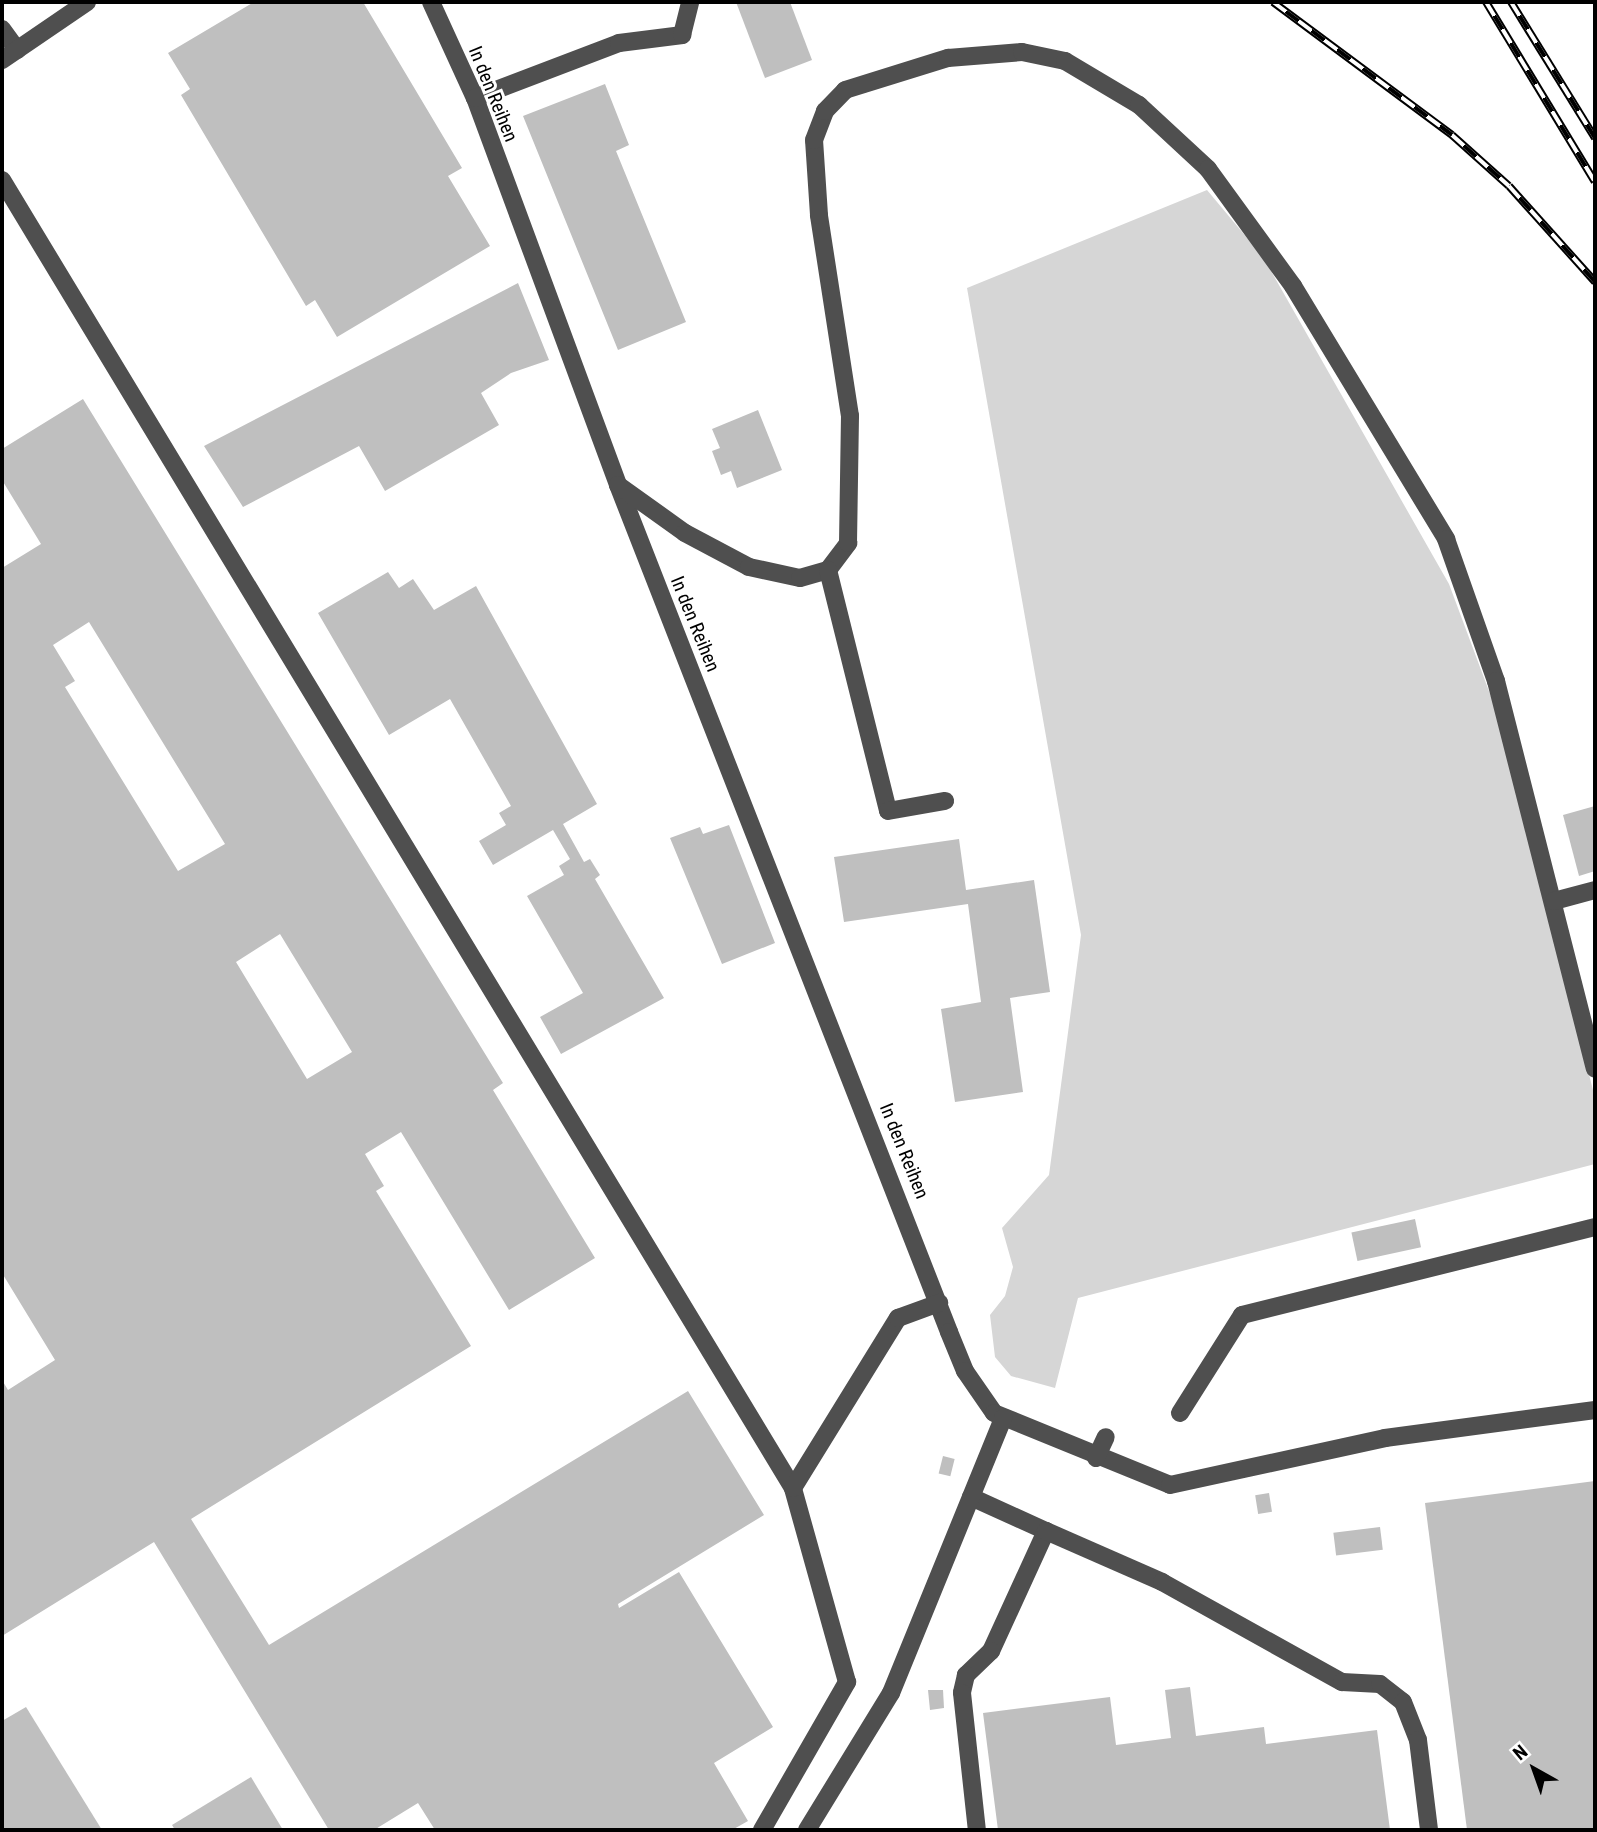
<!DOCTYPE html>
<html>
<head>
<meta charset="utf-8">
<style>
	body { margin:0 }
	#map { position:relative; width:1597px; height:1832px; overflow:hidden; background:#fff; font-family:"Roboto Condensed",sans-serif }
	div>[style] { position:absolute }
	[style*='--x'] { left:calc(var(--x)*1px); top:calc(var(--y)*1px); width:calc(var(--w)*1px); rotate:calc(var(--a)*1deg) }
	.green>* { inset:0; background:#d6d6d6 }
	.building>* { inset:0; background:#bfbfbf; transform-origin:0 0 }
	.minor>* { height:18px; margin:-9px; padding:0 9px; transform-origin:9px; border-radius:9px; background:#4f4f4f }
	.rail>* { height:8px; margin-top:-4px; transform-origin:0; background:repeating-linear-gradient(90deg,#fff 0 16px,#000 0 32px); box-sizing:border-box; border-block:2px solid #000 }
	span { translate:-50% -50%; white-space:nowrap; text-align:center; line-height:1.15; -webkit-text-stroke:6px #fff; paint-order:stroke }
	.street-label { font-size:19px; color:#000 }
	.frame { position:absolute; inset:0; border:4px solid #000; pointer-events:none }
	.north { position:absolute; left:1499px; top:1734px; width:70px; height:70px; -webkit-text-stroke:5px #fff; paint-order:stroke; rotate:320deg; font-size:19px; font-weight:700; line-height:28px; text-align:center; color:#000 }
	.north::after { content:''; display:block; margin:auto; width:24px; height:32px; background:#000; clip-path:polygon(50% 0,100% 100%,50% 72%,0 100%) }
</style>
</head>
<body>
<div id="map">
	<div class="green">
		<div style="clip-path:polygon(1207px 190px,1263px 257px,1449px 584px,1499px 718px,1595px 1098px,1595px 1164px,1078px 1298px,1055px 1388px,1011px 1376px,995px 1357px,990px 1315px,1005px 1296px,1013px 1267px,1002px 1228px,1049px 1175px,1081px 935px,967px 288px)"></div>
	</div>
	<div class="building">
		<div style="clip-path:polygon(254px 2px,363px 2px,462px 168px,448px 176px,490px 246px,337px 337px,315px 300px,306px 306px,181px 95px,190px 89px,168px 53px)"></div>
		<div style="clip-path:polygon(736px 2px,790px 2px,812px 60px,765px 78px)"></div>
		<div style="clip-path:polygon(605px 84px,629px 145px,616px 151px,686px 322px,618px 350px,523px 116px)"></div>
		<div style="clip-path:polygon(518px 283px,549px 360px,511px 373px,481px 393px,499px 425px,385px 491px,359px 446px,243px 507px,204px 446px)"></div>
		<div style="clip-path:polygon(evenodd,83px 399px,503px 1083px,493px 1090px,595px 1258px,509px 1310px,401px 1132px,365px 1154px,384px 1186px,376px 1191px,471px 1346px,191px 1519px,269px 1645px,688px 1391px,764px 1515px,618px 1604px,619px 1608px,679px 1572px,773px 1727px,714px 1763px,748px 1821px,732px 1830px,435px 1830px,418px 1803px,374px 1830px,329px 1830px,154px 1542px,2px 1636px,2px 1380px,8px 1390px,55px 1360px,2px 1273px,2px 568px,41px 544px,2px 480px,2px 449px,83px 399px,89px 622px,225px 844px,178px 871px,65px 687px,75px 681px,53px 645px,89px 622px,83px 399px,280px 934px,352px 1052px,307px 1079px,236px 962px,280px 934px)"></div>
		<div style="clip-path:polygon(758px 410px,782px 470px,737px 488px,731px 471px,721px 475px,712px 451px,720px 448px,712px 429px)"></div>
		<div style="clip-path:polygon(388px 572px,399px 588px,413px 579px,434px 610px,476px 586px,597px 804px,563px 824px,584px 862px,590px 859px,600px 875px,595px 879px,664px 998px,561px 1054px,540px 1017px,583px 993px,527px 896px,564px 875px,559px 866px,570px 859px,553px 830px,493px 865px,479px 841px,506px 825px,499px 813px,511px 806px,450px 699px,389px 735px,318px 613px)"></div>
		<div style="clip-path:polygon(1595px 806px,1595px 871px,1579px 876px,1563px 815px)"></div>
		<div style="clip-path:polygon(729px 825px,775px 943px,722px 964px,670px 838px,700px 827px,703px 834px)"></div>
		<div style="clip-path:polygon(959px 839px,966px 890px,1034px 880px,1050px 992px,1010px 998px,1023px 1092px,955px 1102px,941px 1009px,981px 1002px,968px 904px,844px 922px,834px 857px)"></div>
		<div style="left:1415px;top:1219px;width:29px;height:65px;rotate:78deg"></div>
		<div style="left:943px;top:1456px;width:12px;height:18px;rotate:14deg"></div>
		<div style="clip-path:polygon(1595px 1481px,1595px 1830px,1467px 1830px,1425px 1503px)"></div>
		<div style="left:1269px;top:1493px;width:19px;height:14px;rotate:81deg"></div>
		<div style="left:1380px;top:1527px;width:23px;height:47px;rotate:83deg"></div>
		<div style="clip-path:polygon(1190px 1687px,1196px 1736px,1264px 1727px,1266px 1744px,1377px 1730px,1390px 1830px,998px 1830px,983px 1713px,1110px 1697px,1116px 1745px,1171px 1738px,1165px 1690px)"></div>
		<div style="clip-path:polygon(928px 1690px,943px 1690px,944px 1708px,930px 1710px)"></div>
		<div style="clip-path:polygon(26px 1707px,102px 1830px,2px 1830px,2px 1721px)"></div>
		<div style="clip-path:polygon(251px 1777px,283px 1830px,175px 1830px,172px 1825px)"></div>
	</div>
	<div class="minor">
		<div style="--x:431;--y:2;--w:106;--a:65.4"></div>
		<div style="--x:475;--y:98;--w:413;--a:69.7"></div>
		<div style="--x:618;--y:485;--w:909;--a:68.65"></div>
		<div style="--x:949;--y:1332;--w:42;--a:67.7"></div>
		<div style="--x:965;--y:1371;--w:51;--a:55.4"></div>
		<div style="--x:994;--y:1413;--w:190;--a:22.2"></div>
		<div style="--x:1170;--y:1485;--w:220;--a:-12.3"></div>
		<div style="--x:1385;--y:1438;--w:212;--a:-7.6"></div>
		<div style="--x:2;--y:29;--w:26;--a:54"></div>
		<div style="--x:2;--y:60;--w:103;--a:-34.3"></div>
		<div style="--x:475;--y:98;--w:154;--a:-20.9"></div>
		<div style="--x:619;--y:43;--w:64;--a:-7.2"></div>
		<div style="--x:682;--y:35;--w:34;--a:-76"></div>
		<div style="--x:2;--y:180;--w:1529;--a:58.84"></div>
		<div style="--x:618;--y:485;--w:82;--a:35.6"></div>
		<div style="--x:685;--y:533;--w:72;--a:28"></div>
		<div style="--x:749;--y:567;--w:52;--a:12.2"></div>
		<div style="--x:800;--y:578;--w:29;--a:-16"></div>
		<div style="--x:828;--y:570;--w:34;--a:-53"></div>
		<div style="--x:848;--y:543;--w:127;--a:-89.1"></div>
		<div style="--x:850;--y:416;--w:203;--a:-98.8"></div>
		<div style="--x:819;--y:215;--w:75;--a:-93.8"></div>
		<div style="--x:814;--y:140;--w:31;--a:-69"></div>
		<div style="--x:825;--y:111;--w:29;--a:-46"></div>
		<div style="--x:845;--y:90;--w:108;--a:-17.3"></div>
		<div style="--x:948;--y:58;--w:74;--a:-4.6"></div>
		<div style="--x:1022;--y:52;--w:44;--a:11.8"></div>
		<div style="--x:1065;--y:61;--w:86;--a:30.7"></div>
		<div style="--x:1139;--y:105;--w:94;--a:42.8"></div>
		<div style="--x:1208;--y:169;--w:145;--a:54"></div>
		<div style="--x:1293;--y:286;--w:296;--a:58.8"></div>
		<div style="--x:1446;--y:539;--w:151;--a:70.6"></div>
		<div style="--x:1496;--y:681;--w:400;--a:75.7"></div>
		<div style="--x:828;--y:570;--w:248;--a:76"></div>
		<div style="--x:888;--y:811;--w:58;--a:-10"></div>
		<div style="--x:1554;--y:901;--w:42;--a:-15"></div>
		<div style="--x:1180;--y:1413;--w:116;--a:-57.7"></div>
		<div style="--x:1242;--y:1315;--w:364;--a:-14"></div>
		<div style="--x:1096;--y:1458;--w:23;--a:-65"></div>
		<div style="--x:971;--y:1497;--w:82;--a:24.4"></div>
		<div style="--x:1046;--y:1531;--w:132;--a:114.6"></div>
		<div style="--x:991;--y:1651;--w:35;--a:136"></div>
		<div style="--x:966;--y:1675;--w:18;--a:103"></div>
		<div style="--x:962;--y:1693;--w:138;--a:83.8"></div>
		<div style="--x:1046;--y:1531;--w:127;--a:23.7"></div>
		<div style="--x:1162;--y:1582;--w:206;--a:29.1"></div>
		<div style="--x:1342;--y:1682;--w:38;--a:3"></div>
		<div style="--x:1380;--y:1684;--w:29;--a:38"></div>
		<div style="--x:1403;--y:1702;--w:41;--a:68.5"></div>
		<div style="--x:1418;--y:1740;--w:91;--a:83"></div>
		<div style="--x:762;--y:1830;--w:171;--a:-60.1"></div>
		<div style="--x:847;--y:1682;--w:201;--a:-105.6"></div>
		<div style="--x:793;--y:1488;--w:200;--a:-58.3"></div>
		<div style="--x:898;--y:1318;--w:44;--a:-20.1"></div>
		<div style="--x:807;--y:1830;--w:161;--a:-58.5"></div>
		<div style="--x:891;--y:1693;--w:297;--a:-67.8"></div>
	</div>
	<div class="rail">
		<div style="--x:1273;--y:2;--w:223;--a:36.6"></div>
		<div style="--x:1452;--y:135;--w:76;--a:41.8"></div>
		<div style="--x:1509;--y:186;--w:129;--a:48.1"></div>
		<div style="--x:1486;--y:2;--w:210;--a:58.8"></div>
		<div style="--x:1511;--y:2;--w:160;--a:58.3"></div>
	</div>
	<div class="street-label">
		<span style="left:493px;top:94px;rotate:68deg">In den Reihen</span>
		<span style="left:695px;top:624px;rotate:68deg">In den Reihen</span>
		<span style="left:904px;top:1151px;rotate:68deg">In den Reihen</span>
	</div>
	<div class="frame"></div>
	<div class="north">N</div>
</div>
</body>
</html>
